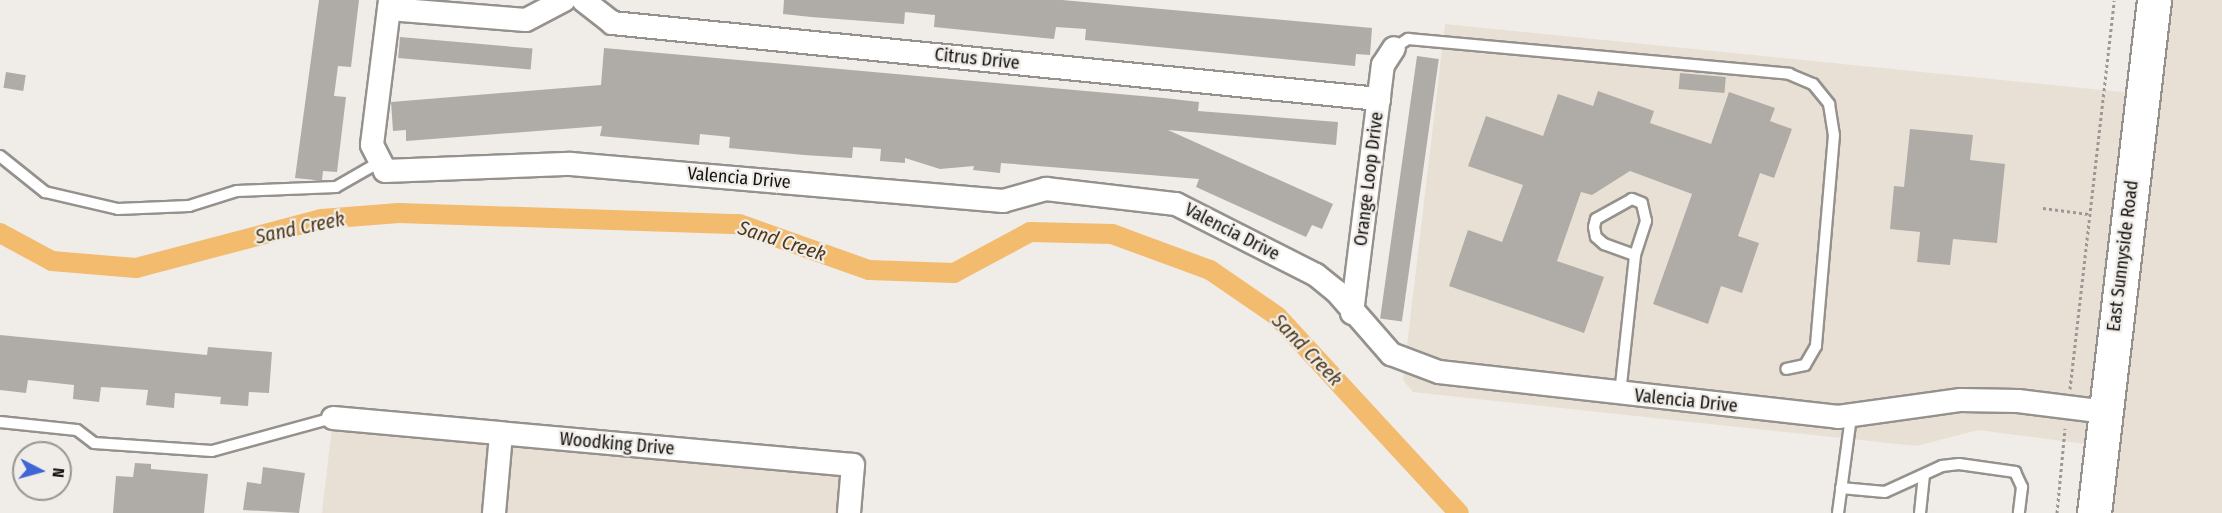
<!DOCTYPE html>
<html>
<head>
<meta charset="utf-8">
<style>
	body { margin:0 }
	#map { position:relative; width:2222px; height:513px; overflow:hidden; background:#f0ece7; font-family:"Fira Sans Condensed",sans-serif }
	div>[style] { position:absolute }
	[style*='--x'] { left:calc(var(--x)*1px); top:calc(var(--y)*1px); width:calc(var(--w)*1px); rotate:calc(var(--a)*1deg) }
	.built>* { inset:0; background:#e9e0d5 }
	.canal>* { height:20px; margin:-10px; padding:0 10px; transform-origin:10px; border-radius:10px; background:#f2bb6d }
	.building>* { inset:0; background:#afaca7; transform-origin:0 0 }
	.path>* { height:3px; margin-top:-1.5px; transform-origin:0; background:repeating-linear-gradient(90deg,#9b9895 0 3px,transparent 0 6px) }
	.roads { filter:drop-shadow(2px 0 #95928d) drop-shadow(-2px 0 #95928d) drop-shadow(0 2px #95928d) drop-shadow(0 -2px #95928d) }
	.service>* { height:10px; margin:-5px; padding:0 5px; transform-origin:5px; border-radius:5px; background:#fff }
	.minor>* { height:22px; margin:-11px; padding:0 11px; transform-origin:11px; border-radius:11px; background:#fff }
	.primary>* { height:33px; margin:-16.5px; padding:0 16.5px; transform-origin:16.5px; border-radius:16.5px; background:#fff }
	span { translate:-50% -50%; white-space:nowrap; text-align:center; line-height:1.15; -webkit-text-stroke:4.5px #f0ece7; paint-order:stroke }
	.street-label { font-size:18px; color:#141312 }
	.water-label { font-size:20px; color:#4e3816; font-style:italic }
	.north { position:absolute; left:12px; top:441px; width:60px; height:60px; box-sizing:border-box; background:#f0ece7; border:2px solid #989592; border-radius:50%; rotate:96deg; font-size:16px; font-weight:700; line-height:24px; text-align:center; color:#141312 }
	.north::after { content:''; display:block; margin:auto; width:21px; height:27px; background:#4065d7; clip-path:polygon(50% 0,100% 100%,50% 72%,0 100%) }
</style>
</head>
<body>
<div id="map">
	<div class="built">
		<div style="clip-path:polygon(2154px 0,2222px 0,2222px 513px,2094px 513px,2101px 446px,1978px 430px,1916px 446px,1413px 392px,1403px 380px,1445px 24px,2142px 94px)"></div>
		<div style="clip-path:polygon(333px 418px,853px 465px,849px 513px,322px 513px)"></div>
	</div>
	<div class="canal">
		<div style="--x:0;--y:233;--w:59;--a:28.3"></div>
		<div style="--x:52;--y:261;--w:84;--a:4.8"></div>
		<div style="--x:136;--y:268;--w:192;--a:-14.8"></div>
		<div style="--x:322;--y:219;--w:77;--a:-4.5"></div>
		<div style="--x:399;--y:213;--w:340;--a:1.9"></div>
		<div style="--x:739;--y:224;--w:138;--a:19.5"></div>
		<div style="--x:869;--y:270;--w:85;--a:2"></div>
		<div style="--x:954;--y:273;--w:86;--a:-28.3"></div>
		<div style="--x:1030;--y:232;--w:82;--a:1.4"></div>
		<div style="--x:1112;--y:234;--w:104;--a:20.2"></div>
		<div style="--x:1210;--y:270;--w:81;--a:34.5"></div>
		<div style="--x:1277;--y:316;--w:268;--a:47.3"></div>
	</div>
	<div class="building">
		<div style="clip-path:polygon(319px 0,359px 0,351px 67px,338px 66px,334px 96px,346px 97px,337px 172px,323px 171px,322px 180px,315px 180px,295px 178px)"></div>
		<div style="clip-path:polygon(784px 0,1062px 0,1372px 28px,1370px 55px,1356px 54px,1355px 66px,1085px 40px,1086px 29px,1056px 27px,1054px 39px,934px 27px,935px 15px,905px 12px,904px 24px,811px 17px,783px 14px)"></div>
		<div style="left:400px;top:37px;width:133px;height:21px;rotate:5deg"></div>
		<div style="clip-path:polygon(604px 48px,1164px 98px,1199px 102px,1198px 111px,1338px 122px,1336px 145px,1168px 130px,1333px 204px,1322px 229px,1312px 225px,1306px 237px,1196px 187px,1199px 179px,1001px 163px,1000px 173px,973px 170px,974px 166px,940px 169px,905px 158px,905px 163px,880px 161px,881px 149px,853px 147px,852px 158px,804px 155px,729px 148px,730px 137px,700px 134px,699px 145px,600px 136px,602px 126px,406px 141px,406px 130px,393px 131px,391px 102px,601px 85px)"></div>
		<div style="left:1417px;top:56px;width:22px;height:265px;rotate:8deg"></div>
		<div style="left:6px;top:72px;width:20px;height:16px;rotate:9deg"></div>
		<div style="left:1680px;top:73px;width:46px;height:16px;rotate:5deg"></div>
		<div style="clip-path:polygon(1598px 91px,1654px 111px,1650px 123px,1711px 144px,1729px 92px,1775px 108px,1770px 121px,1792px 129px,1774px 178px,1760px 173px,1738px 236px,1759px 243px,1742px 293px,1721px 286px,1708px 324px,1653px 304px,1692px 194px,1630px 171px,1592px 195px,1581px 192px,1557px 261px,1604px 277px,1584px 333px,1449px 286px,1468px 230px,1502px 242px,1523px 185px,1468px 166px,1486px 116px,1543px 136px,1558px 94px,1593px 106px)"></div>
		<div style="clip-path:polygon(1910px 129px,1973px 135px,1970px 160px,2005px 164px,1997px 243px,1953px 239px,1950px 265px,1917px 262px,1920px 232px,1890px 229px,1894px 186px,1904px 187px)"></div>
		<div style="clip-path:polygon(0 335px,207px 355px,208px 347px,272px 352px,269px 393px,249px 392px,248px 406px,220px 404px,221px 397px,175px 393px,174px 408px,146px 405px,148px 390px,101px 387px,99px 402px,73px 399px,74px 385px,28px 380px,26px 393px,0 390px)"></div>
		<div style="clip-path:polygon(135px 463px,151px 464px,151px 469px,208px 474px,204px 513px,113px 513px,116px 476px,133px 477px)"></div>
		<div style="clip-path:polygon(263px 467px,305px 473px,299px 513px,243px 510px,247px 482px,261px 484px)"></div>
	</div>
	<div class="path">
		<div style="--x:2043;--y:208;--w:46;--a:7.4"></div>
		<div style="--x:2070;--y:389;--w:391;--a:-83.5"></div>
		<div style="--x:2057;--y:513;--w:85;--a:-84.6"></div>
	</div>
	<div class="roads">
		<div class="service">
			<div style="--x:1394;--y:48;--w:17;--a:-33"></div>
			<div style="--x:1408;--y:39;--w:383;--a:5.2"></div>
			<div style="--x:1789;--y:74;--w:26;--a:23"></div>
			<div style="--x:1813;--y:84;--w:26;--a:51"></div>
			<div style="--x:1829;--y:104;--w:31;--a:81"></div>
			<div style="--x:1834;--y:135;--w:212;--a:94.9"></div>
			<div style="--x:1816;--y:346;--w:22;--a:120"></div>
			<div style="--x:1805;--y:365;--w:19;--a:168"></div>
			<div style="--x:0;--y:156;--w:58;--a:38.7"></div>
			<div style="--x:45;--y:192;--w:75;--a:13.1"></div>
			<div style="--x:118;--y:209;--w:71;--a:-2.4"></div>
			<div style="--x:189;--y:206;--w:50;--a:-17.4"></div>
			<div style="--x:237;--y:191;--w:99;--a:-2.3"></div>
			<div style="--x:336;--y:187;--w:48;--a:-29.7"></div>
			<div style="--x:1620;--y:394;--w:140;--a:-83.8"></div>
			<div style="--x:1635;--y:255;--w:36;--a:-72"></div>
			<div style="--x:1646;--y:221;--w:18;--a:-103"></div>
			<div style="--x:1642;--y:203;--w:11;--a:-158"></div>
			<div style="--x:1632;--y:199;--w:41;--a:150.9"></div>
			<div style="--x:1596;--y:219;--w:8;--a:104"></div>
			<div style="--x:1594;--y:227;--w:10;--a:79"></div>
			<div style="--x:1596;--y:237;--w:11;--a:41"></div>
			<div style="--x:1604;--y:244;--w:33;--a:20"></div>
			<div style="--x:0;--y:422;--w:77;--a:5.9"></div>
			<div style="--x:77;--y:430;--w:21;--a:37"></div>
			<div style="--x:94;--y:443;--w:118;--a:3.9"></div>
			<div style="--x:212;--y:451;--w:125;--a:-15.3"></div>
			<div style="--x:1841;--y:488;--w:44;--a:5.2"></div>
			<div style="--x:1885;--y:492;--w:63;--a:-24.5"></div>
			<div style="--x:1942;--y:466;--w:17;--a:-7"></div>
			<div style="--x:1959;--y:464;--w:57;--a:8.1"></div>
			<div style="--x:2015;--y:472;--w:17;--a:65"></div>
			<div style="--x:2022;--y:487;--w:26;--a:97"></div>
			<div style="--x:1838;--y:513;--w:97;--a:-82.3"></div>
			<div style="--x:1920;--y:513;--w:37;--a:-84"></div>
		</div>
		<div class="minor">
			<div style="--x:390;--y:0;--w:146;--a:97.1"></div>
			<div style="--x:372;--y:145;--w:29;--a:63"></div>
			<div style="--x:385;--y:171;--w:186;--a:-2.2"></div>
			<div style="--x:571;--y:164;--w:434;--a:4.9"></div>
			<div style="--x:1003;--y:201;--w:45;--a:-15.6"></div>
			<div style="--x:1046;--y:189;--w:131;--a:6.6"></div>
			<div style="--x:1176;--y:204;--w:157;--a:26.9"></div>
			<div style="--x:1316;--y:275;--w:26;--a:39"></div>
			<div style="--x:1336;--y:291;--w:84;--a:48.9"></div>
			<div style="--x:1391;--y:354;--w:51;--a:20.6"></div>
			<div style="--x:1439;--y:372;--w:402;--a:6.4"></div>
			<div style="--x:1838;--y:417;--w:124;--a:-7.9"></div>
			<div style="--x:1961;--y:400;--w:57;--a:1"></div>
			<div style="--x:2018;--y:401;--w:89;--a:7.1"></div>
			<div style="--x:583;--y:0;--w:37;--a:38"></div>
			<div style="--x:612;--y:23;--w:771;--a:5.66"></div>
			<div style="--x:389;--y:9;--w:137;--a:4.6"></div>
			<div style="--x:526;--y:20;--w:43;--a:-27.8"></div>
			<div style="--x:1352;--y:313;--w:250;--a:-82.9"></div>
			<div style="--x:1383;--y:65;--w:20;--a:-57"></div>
			<div style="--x:333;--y:418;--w:522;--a:5.16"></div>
			<div style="--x:853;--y:465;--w:48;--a:94.8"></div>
			<div style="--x:494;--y:513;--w:79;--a:-84.9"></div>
		</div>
		<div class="primary">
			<div style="--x:2094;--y:513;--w:516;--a:-83.33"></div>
		</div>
	</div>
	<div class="street-label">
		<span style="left:977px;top:59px;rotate:6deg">Citrus Drive</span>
		<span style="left:739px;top:178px;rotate:5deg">Valencia Drive</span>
		<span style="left:1369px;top:179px;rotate:-83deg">Orange Loop Drive</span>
		<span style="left:1232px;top:232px;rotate:27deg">Valencia Drive</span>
		<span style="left:2123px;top:256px;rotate:-83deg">East Sunnyside Road</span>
		<span style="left:1686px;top:401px;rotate:6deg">Valencia Drive</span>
		<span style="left:617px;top:444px;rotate:5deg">Woodking Drive</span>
	</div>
	<div class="water-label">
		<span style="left:300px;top:228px;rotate:-12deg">Sand Creek</span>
		<span style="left:782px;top:241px;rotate:18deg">Sand Creek</span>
		<span style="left:1307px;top:350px;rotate:46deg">Sand Creek</span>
	</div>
	<div class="north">N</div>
</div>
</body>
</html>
